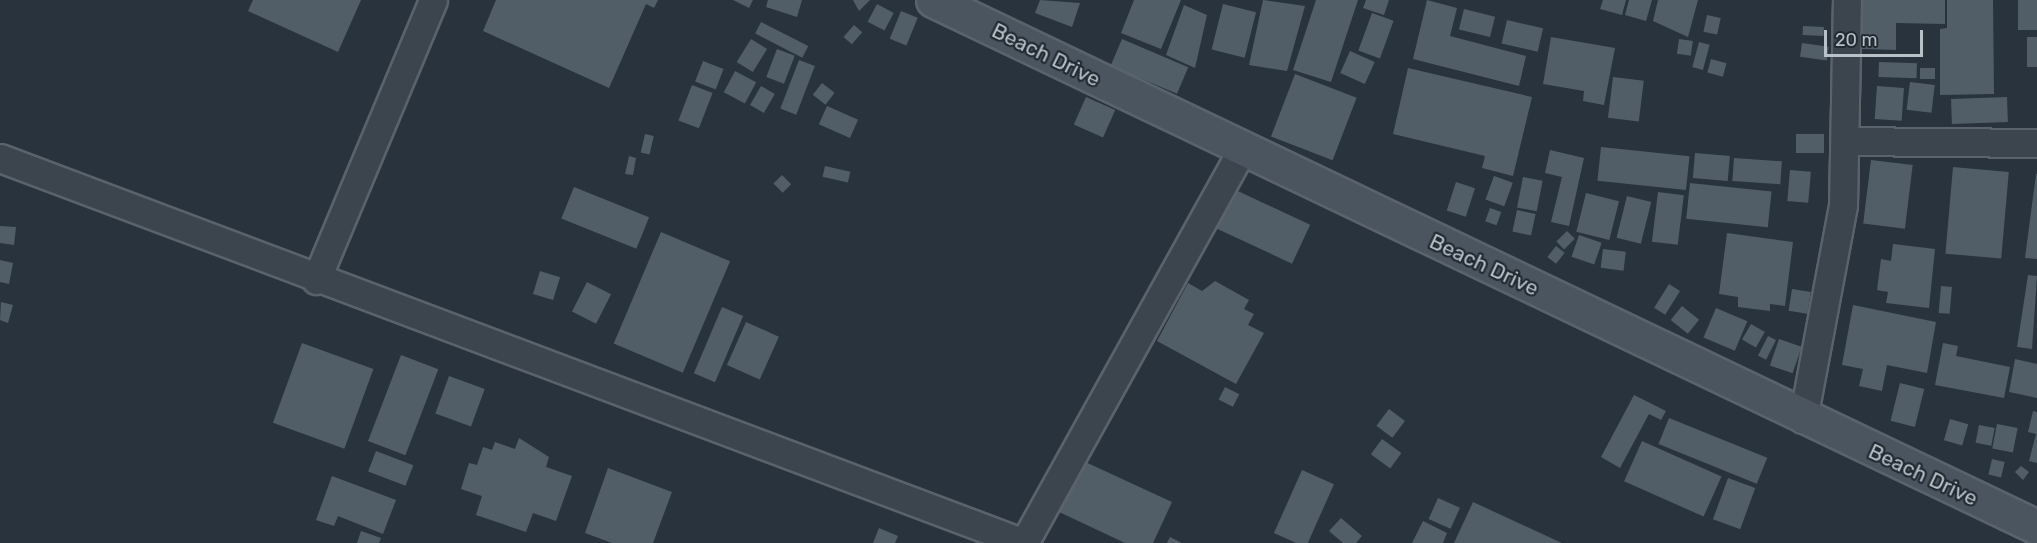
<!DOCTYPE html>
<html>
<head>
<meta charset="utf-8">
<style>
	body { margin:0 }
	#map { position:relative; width:2037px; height:543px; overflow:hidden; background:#28333d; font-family:Rubik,sans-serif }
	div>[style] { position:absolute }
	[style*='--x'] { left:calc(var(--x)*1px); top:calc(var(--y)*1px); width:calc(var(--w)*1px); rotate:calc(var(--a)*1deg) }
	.building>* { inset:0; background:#525e67; transform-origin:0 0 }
	.roads { filter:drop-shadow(2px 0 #5a636b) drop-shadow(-2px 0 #5a636b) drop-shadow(0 2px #5a636b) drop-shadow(0 -2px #5a636b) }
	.street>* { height:27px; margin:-13.5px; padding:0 13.5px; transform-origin:13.5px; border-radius:13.5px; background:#3c454d }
	.secondary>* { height:33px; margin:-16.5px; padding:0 16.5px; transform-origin:16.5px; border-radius:16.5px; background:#4b5560 }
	span { translate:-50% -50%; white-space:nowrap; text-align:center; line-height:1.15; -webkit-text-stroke:4.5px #212a32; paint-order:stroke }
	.street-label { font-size:21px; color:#b8c0c8 }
	.scale { position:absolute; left:1824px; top:30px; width:99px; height:27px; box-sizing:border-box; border:3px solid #b8c0c8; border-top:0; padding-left:8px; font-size:18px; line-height:21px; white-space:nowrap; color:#b8c0c8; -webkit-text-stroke:4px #212a32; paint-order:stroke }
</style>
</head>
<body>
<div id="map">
	<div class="building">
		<div style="clip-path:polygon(253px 0,361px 0,338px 52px,248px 11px)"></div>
		<div style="clip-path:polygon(496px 0,658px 0,654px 8px,646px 4px,609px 88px,483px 31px)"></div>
		<div style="clip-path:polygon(733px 0,753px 0,749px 8px)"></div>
		<div style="clip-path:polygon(768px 0,802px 0,797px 17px,766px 7px)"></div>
		<div style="clip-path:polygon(853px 0,870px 0,859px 11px)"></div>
		<div style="clip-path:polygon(1040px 0,1080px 3px,1072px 27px,1035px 13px)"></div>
		<div style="clip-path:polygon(1134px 0,1181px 0,1161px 49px,1121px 33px)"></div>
		<div style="clip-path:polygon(1263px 0,1305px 6px,1287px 71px,1249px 65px)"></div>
		<div style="clip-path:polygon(1316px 0,1358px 0,1331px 82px,1293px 70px)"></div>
		<div style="clip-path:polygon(1366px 0,1389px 0,1384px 15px,1363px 8px)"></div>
		<div style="clip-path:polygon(1427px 0,1457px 8px,1450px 36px,1526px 56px,1519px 86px,1413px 59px)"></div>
		<div style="clip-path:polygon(1603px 0,1626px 0,1622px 15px,1600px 9px)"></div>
		<div style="clip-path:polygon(1629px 0,1652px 0,1646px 21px,1625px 15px)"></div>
		<div style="clip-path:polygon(1658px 0,1698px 0,1688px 37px,1653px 21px)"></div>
		<div style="clip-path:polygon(1862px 0,1945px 0,1945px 24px,1896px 23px,1896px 50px,1862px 49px)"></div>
		<div style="clip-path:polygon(1947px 0,1993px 0,1994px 94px,1940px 95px,1940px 29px,1947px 28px)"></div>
		<div style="left:2018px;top:0;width:19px;height:30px"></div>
		<div style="left:877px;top:4px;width:19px;height:20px;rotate:28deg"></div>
		<div style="left:1223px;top:4px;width:34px;height:47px;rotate:14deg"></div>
		<div style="clip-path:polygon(1184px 5px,1207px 15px,1195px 68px,1166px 55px)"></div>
		<div style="left:1464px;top:9px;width:32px;height:21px;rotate:14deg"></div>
		<div style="left:901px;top:11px;width:18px;height:30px;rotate:22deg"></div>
		<div style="left:1372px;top:13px;width:23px;height:40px;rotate:20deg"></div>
		<div style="left:1707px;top:15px;width:14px;height:17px;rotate:12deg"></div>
		<div style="left:1507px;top:20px;width:37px;height:24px;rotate:13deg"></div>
		<div style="left:761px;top:22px;width:53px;height:13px;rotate:27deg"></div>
		<div style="left:854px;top:25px;width:11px;height:16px;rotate:41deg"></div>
		<div style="left:1803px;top:26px;width:21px;height:9px;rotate:3deg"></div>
		<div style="clip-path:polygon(1551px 37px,1615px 48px,1604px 105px,1583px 101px,1584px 91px,1543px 84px)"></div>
		<div style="left:2027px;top:37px;width:10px;height:30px"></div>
		<div style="left:751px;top:39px;width:19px;height:27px;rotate:32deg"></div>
		<div style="left:1122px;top:39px;width:72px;height:29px;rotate:23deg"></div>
		<div style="left:1679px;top:39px;width:14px;height:15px;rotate:8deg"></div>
		<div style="left:1699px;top:42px;width:11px;height:26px;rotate:15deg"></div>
		<div style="left:1802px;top:43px;width:27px;height:14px;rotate:8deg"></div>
		<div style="left:777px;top:49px;width:19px;height:30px;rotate:21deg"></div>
		<div style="left:1350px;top:51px;width:27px;height:24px;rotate:24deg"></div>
		<div style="left:1711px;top:59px;width:16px;height:14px;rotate:15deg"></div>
		<div style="left:799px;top:60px;width:17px;height:52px;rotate:21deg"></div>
		<div style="left:703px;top:61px;width:22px;height:22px;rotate:21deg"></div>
		<div style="left:1879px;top:62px;width:38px;height:15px;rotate:2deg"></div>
		<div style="clip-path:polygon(1408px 68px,1532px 97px,1513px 176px,1482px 168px,1485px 156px,1393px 134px)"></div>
		<div style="left:1920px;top:68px;width:15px;height:11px"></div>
		<div style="left:735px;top:71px;width:24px;height:24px;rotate:28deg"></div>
		<div style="left:1295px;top:74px;width:66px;height:67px;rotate:21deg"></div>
		<div style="left:1613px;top:77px;width:31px;height:41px;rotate:7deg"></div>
		<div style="left:1910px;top:82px;width:25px;height:28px;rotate:7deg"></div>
		<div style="left:822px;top:83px;width:16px;height:15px;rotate:38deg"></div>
		<div style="left:692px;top:85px;width:22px;height:38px;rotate:21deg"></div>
		<div style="left:761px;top:86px;width:16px;height:22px;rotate:30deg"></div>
		<div style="left:1877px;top:86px;width:27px;height:33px;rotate:4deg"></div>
		<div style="left:1086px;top:97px;width:32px;height:30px;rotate:24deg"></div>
		<div style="left:2007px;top:97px;width:25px;height:56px;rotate:88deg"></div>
		<div style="left:827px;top:106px;width:34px;height:20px;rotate:24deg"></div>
		<div style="left:645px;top:134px;width:9px;height:19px;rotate:13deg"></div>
		<div style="left:1796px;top:134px;width:28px;height:19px"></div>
		<div style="left:1601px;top:147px;width:89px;height:34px;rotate:6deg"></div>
		<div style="clip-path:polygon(1550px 150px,1584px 158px,1569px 226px,1551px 222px,1562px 177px,1545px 173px)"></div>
		<div style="left:1695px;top:153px;width:35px;height:25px;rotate:5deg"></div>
		<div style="clip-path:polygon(629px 156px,636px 158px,633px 175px,625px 174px)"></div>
		<div style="left:1734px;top:158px;width:48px;height:23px;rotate:4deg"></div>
		<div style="left:1871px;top:160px;width:42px;height:64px;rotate:7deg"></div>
		<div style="left:825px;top:166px;width:26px;height:11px;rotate:13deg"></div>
		<div style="left:1953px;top:167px;width:56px;height:87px;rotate:5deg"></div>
		<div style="left:1790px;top:170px;width:21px;height:31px;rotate:5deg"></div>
		<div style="clip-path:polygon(2036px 174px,2037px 174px,2037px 259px,2025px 258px)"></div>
		<div style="left:782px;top:175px;width:13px;height:12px;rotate:45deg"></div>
		<div style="left:1494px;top:176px;width:20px;height:25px;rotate:20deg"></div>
		<div style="left:1523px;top:177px;width:20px;height:31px;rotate:11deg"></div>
		<div style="left:1456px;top:182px;width:20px;height:30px;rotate:18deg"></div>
		<div style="left:1690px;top:183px;width:82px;height:36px;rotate:6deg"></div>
		<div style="left:1225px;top:185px;width:94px;height:43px;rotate:25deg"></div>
		<div style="left:574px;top:187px;width:81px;height:34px;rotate:22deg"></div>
		<div style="left:1658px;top:192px;width:26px;height:50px;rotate:7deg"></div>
		<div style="left:1586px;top:193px;width:34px;height:40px;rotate:14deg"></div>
		<div style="left:1627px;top:196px;width:25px;height:43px;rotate:14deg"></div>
		<div style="left:1490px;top:208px;width:12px;height:14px;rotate:20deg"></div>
		<div style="left:1517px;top:210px;width:19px;height:22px;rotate:12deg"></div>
		<div style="clip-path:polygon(0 226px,16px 227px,14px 245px,0 243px)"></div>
		<div style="left:1567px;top:231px;width:11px;height:15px;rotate:45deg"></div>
		<div style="left:661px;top:232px;width:75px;height:121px;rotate:23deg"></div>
		<div style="clip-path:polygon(1727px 233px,1793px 242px,1785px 306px,1770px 304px,1770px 311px,1738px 307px,1738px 297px,1719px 294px)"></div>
		<div style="left:1579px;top:235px;width:24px;height:23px;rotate:19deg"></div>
		<div style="clip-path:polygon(1893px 244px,1935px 249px,1929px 308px,1886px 303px,1888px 292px,1877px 290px,1881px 259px,1891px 261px)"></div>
		<div style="left:1556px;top:246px;width:11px;height:14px;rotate:38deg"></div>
		<div style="left:1603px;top:249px;width:23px;height:19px;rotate:7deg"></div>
		<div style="clip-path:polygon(0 260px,13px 263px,9px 284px,0 282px)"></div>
		<div style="left:540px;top:271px;width:21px;height:24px;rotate:17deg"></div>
		<div style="clip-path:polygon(2028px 275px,2037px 276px,2032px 349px,2017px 347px)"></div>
		<div style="clip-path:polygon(1215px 281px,1249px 300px,1244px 309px,1254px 314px,1248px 325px,1264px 333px,1236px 384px,1157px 341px,1188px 283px,1202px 291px)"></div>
		<div style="left:587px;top:282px;width:27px;height:33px;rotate:27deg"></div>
		<div style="left:1669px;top:284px;width:13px;height:28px;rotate:32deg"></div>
		<div style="left:1941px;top:286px;width:11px;height:27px;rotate:5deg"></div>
		<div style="left:1792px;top:289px;width:19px;height:22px;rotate:9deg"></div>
		<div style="clip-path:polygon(1px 302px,13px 305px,8px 323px,0 320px)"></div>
		<div style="clip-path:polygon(1853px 305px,1936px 322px,1927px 373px,1887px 365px,1882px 391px,1859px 386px,1863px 369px,1842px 365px)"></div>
		<div style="left:1682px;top:306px;width:22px;height:18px;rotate:39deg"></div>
		<div style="left:722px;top:307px;width:23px;height:72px;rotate:23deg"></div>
		<div style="left:1716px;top:308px;width:34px;height:32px;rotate:23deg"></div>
		<div style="left:746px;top:322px;width:36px;height:47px;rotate:24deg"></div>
		<div style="left:1751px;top:324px;width:16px;height:18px;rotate:30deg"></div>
		<div style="left:1768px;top:336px;width:9px;height:22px;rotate:27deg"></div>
		<div style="left:1779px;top:339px;width:24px;height:28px;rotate:19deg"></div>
		<div style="left:302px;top:343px;width:76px;height:85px;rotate:20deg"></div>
		<div style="clip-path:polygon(1943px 343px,1958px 346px,1956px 356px,2010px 367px,2004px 398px,1935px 385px)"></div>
		<div style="left:401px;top:355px;width:40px;height:92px;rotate:21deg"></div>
		<div style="clip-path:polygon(2015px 359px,2037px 364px,2037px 398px,2009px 392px)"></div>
		<div style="left:449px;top:376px;width:38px;height:40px;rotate:20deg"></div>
		<div style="left:1900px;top:383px;width:25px;height:39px;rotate:14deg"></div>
		<div style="left:1225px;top:387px;width:16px;height:14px;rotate:27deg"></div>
		<div style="clip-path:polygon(1634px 395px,1666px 411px,1661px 420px,1649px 414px,1620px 468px,1601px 457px)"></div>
		<div style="left:1389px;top:409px;width:20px;height:21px;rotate:37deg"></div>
		<div style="clip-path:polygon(2033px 411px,2037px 412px,2037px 463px,2029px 461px,2036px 434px,2028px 432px)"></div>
		<div style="left:1669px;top:418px;width:106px;height:28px;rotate:22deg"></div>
		<div style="left:1950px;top:419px;width:19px;height:22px;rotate:16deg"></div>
		<div style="left:1997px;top:424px;width:21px;height:25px;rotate:11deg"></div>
		<div style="left:1979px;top:425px;width:16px;height:18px;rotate:11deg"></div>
		<div style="clip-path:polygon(519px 438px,549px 457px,546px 467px,572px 476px,556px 521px,533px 513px,526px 532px,476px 515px,482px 496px,461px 489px,469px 463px,477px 465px,483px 447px,492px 450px,495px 442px,515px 449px)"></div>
		<div style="left:1382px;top:439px;width:24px;height:19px;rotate:36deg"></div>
		<div style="left:1642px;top:441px;width:87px;height:44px;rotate:24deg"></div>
		<div style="left:376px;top:451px;width:40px;height:22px;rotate:21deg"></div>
		<div style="left:1992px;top:459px;width:13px;height:16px;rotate:13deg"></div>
		<div style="clip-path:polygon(1081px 460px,1172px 502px,1153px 543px,1125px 543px,1057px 511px)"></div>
		<div style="clip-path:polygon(2021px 466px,2029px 472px,2023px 480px,2015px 472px)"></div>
		<div style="clip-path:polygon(608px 468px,672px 492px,653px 543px,612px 543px,585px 533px)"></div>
		<div style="left:1302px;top:470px;width:35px;height:69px;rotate:24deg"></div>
		<div style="clip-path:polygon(332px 476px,396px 500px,383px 534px,338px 516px,334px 526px,316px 520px)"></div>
		<div style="left:1728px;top:478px;width:29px;height:44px;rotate:20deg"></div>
		<div style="left:1438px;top:498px;width:24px;height:23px;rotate:24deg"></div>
		<div style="clip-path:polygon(1473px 502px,1562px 543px,1454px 543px)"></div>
		<div style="clip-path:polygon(1341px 518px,1362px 536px,1356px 543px,1343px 543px,1329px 531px)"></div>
		<div style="clip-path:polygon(1423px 521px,1447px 533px,1443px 543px,1412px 543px)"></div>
		<div style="clip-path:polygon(879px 528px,898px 536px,895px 543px,873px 543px)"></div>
		<div style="clip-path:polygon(361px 531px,381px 538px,379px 543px,357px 543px)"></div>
		<div style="clip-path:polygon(1170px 537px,1182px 543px,1167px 543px)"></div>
	</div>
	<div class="roads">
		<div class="street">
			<div style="--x:1846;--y:141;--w:191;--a:0.6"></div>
			<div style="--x:0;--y:158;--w:1094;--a:20.61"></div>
			<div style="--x:316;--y:280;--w:303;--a:-67.3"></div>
			<div style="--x:1803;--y:419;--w:218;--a:-79.4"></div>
			<div style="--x:1843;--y:205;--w:205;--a:-88.9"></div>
			<div style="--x:1024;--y:543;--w:448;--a:-61"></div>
		</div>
		<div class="secondary">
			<div style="--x:933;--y:0;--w:1223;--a:25.52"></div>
		</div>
	</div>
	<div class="street-label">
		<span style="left:1046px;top:55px;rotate:26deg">Beach Drive</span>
		<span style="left:1484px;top:265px;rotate:25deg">Beach Drive</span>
		<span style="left:1923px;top:475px;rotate:25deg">Beach Drive</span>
	</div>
	<div class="scale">20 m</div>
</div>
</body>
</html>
